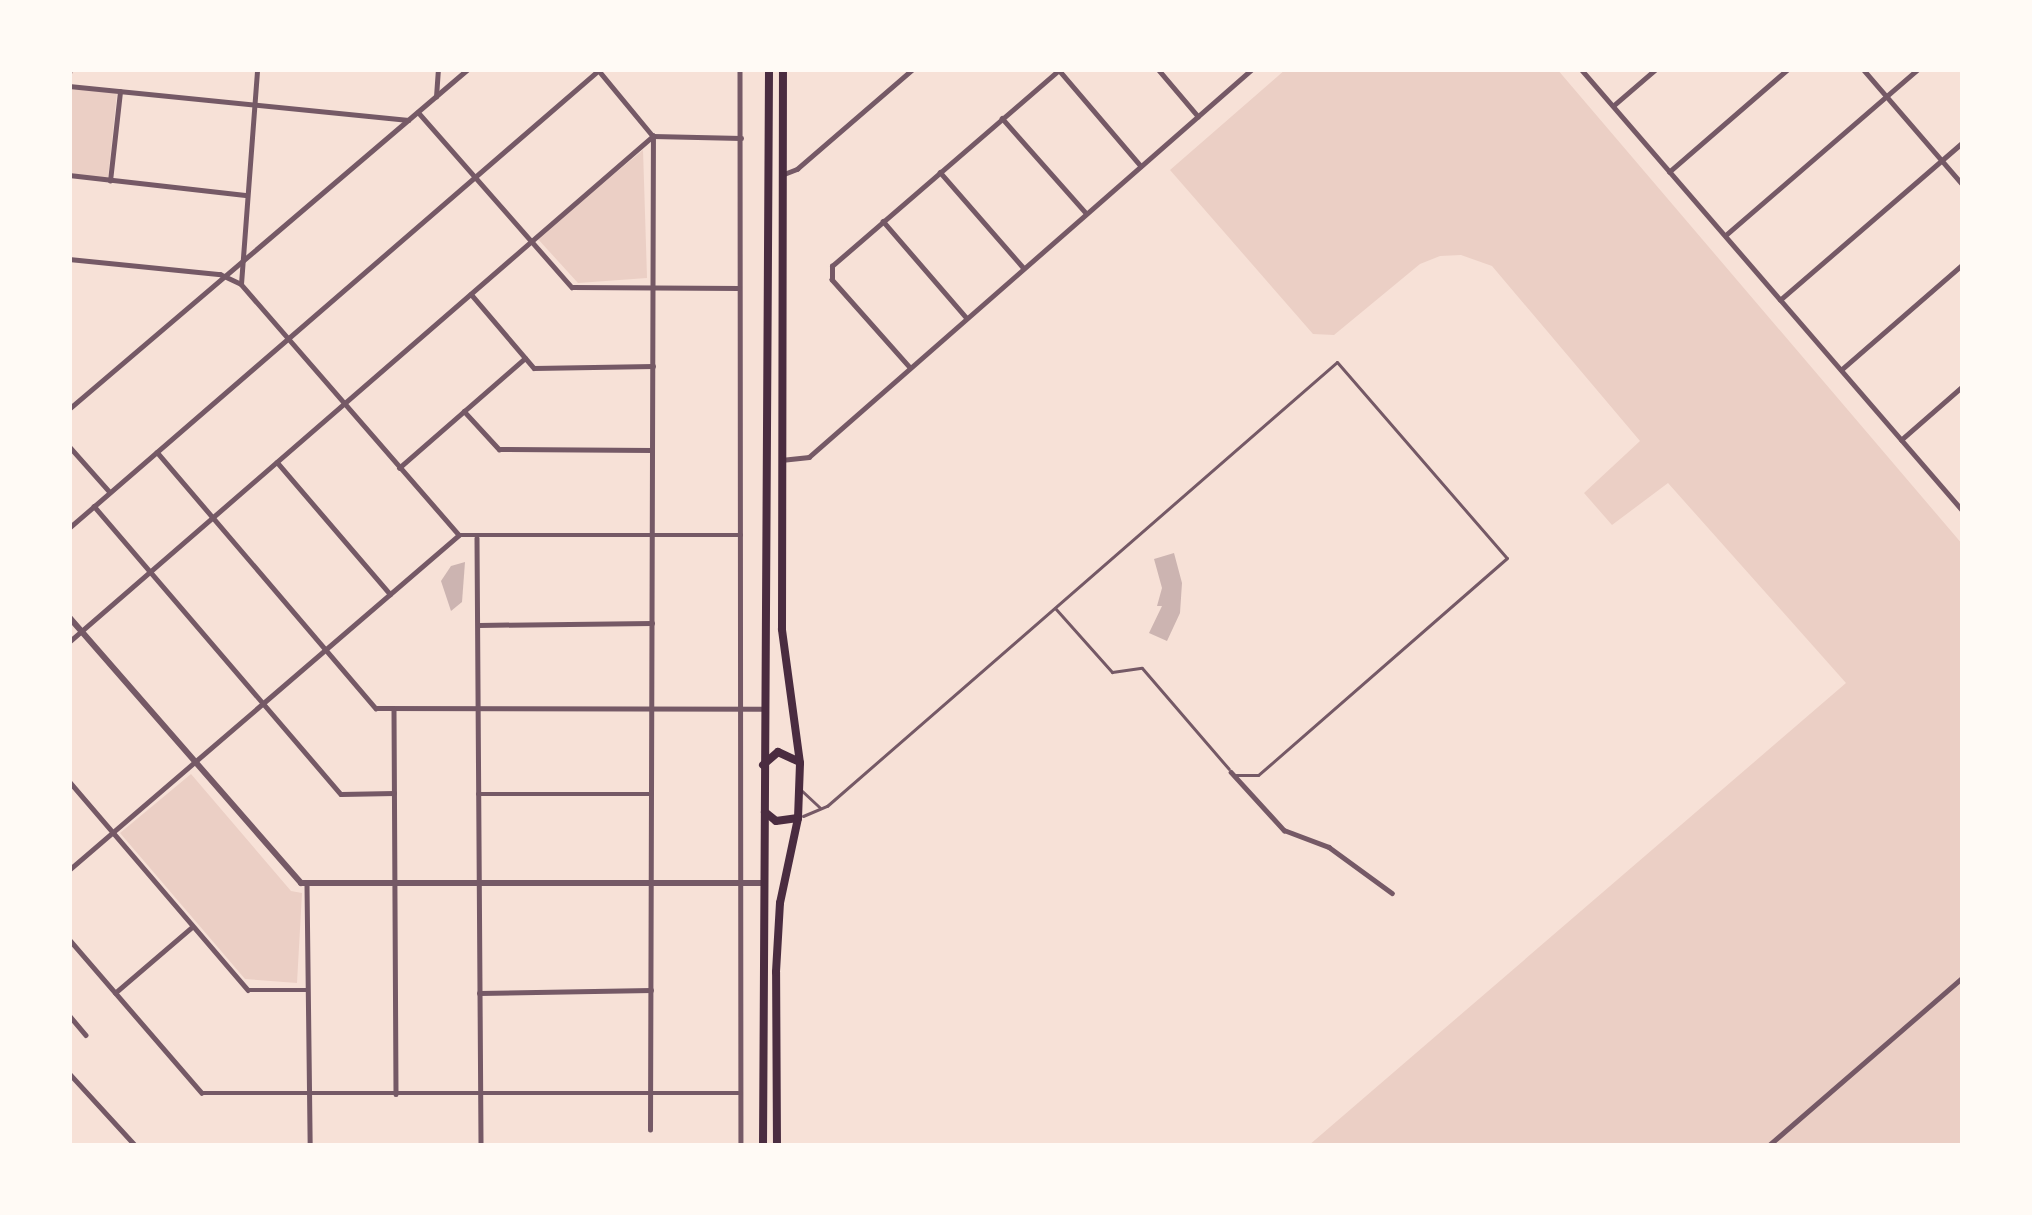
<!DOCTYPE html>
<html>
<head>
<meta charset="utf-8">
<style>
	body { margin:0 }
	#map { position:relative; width:2032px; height:1215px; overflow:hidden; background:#f7e1d7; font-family:Figtree,sans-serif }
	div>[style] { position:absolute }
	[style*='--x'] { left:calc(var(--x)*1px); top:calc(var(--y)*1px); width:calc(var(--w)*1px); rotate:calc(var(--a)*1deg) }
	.green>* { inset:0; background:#ebcfc5 }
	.building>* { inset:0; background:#ccb4b1 }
	.service>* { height:3px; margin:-1.5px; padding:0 1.5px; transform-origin:1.5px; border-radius:1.5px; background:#755966 }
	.minor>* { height:4.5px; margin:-2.25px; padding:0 2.25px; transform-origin:2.25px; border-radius:2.25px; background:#755966 }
	.tertiary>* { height:6px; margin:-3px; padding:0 3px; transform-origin:3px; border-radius:3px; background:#755966 }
	.primary>* { height:8px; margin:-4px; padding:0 4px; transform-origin:4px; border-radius:4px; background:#4a2c40 }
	span { translate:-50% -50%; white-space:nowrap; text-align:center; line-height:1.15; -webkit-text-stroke:9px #fffaf5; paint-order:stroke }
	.frame { position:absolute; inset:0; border:72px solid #fffaf5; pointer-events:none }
</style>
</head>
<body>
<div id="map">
	<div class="green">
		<div style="clip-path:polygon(1286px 69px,1557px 69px,1963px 545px,1963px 1146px,1308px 1146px,1846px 683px,1668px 483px,1612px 525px,1584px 493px,1640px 441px,1492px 266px,1461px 255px,1440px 256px,1420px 264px,1334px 335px,1313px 334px,1170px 170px)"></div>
		<div style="clip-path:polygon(71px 89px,117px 93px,108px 178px,69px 174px)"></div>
		<div style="clip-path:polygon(643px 150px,647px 278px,578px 283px,537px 238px)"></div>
		<div style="clip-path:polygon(191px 774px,291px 891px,302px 893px,297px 983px,245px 979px,120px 833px)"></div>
	</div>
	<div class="building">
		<div style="clip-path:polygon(1174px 553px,1182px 583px,1180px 613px,1167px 641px,1149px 633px,1162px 606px,1157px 606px,1162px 588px,1154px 559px)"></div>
		<div style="clip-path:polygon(465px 562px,462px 602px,451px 611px,441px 581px,451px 566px)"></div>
	</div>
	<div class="service">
		<div style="--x:1055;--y:608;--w:86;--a:48.3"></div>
		<div style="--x:1112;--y:672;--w:30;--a:-8"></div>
		<div style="--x:1142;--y:668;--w:133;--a:49.3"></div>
		<div style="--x:801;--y:790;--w:26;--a:43"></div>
		<div style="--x:803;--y:816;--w:26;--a:-23"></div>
		<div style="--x:827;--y:806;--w:676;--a:-41.04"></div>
		<div style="--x:1337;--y:362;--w:259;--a:49.1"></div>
		<div style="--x:1507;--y:558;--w:330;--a:138.9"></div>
		<div style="--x:1258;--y:775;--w:22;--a:180"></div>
	</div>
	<div class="minor">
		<div style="--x:740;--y:69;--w:1077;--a:89.95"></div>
		<div style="--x:1158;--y:69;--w:62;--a:49.6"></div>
		<div style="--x:1581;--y:69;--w:584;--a:49.16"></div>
		<div style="--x:1863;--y:69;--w:153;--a:49.2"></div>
		<div style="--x:1059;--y:70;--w:126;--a:49.5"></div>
		<div style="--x:600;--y:72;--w:83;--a:50.4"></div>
		<div style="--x:69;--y:86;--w:341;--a:5.7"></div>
		<div style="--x:436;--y:97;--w:28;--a:-86"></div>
		<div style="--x:1613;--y:106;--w:57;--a:-40.7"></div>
		<div style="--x:418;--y:112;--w:233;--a:48.7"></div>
		<div style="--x:572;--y:287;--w:167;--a:0.3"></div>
		<div style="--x:1002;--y:118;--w:127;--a:48.5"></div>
		<div style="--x:653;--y:136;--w:88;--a:1.3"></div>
		<div style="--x:940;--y:172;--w:126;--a:48.9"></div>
		<div style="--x:1669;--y:172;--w:157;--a:-40.9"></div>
		<div style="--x:784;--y:174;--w:14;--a:-21"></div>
		<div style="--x:797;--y:169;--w:153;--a:-40.8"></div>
		<div style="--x:69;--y:175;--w:177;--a:6.5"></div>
		<div style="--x:110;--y:181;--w:90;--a:-83.6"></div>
		<div style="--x:883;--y:221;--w:127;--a:49.2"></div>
		<div style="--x:1727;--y:234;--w:252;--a:-40.8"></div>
		<div style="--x:69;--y:259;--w:152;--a:5.7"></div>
		<div style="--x:220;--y:274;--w:23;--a:25"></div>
		<div style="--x:241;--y:284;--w:332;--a:49"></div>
		<div style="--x:241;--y:284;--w:216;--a:-85.7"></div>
		<div style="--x:471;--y:294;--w:97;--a:49.6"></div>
		<div style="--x:534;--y:368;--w:119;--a:-1"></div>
		<div style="--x:1780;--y:300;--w:242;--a:-40.8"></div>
		<div style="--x:910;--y:368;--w:118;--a:-131.6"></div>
		<div style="--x:832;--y:280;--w:14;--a:-90"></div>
		<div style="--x:832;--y:266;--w:301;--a:-40.8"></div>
		<div style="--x:1841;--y:370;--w:162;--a:-41"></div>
		<div style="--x:69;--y:409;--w:524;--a:-40.44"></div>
		<div style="--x:464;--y:411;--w:52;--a:47.4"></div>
		<div style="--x:499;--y:449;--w:153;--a:0.4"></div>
		<div style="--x:1901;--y:440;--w:82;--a:-41.1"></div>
		<div style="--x:69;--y:446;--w:60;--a:48.4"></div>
		<div style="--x:157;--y:452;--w:337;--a:49.5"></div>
		<div style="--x:376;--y:708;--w:387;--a:0.1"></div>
		<div style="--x:781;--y:460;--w:28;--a:-6"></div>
		<div style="--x:809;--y:457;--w:589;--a:-41.21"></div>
		<div style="--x:277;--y:462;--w:174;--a:49.4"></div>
		<div style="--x:399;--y:468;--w:167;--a:-41.1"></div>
		<div style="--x:94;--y:506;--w:379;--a:49.4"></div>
		<div style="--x:341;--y:794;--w:53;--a:-1.1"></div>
		<div style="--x:69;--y:528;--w:702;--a:-40.84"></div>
		<div style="--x:459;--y:535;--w:282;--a:0"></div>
		<div style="--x:477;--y:538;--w:608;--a:89.62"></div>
		<div style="--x:479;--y:625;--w:173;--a:-0.7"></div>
		<div style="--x:69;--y:642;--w:773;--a:-40.91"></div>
		<div style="--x:394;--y:710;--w:384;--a:89.7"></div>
		<div style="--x:1231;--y:772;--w:79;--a:47.6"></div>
		<div style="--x:1284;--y:830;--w:48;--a:20.7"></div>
		<div style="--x:1329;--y:847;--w:78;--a:36.1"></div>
		<div style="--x:69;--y:781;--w:275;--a:49.4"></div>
		<div style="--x:248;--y:990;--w:58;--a:0"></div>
		<div style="--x:478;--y:794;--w:173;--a:0"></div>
		<div style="--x:69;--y:870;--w:514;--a:-40.66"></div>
		<div style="--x:307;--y:885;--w:261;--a:89.3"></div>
		<div style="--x:69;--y:939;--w:203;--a:49.2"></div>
		<div style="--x:202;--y:1093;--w:539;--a:0"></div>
		<div style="--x:115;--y:993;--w:101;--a:-40.6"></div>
		<div style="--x:479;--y:993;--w:172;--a:-1"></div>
		<div style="--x:69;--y:1015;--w:26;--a:50"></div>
		<div style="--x:69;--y:1073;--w:99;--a:47.5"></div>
		<div style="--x:650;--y:1130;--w:994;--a:-89.83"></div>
		<div style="--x:1768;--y:1146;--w:258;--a:-40.9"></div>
	</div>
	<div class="tertiary">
		<div style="--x:69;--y:74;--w:5;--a:-79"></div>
		<div style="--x:69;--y:617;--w:353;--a:48.9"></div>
		<div style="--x:301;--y:883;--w:461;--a:0"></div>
	</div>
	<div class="primary">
		<div style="--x:763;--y:765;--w:20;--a:-41"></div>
		<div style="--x:778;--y:752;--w:23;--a:25"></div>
		<div style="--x:765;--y:812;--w:14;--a:39"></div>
		<div style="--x:776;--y:821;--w:22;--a:-8"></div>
		<div style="--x:763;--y:1146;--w:1077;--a:-89.68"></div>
		<div style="--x:777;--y:1146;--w:174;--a:-90.3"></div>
		<div style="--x:776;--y:972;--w:69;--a:-86.7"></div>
		<div style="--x:780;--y:903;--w:87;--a:-78"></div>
		<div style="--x:798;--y:818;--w:55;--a:-87.9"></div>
		<div style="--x:800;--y:763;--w:135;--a:-97.7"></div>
		<div style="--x:782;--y:629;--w:560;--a:-89.9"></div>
	</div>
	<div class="frame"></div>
</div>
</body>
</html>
